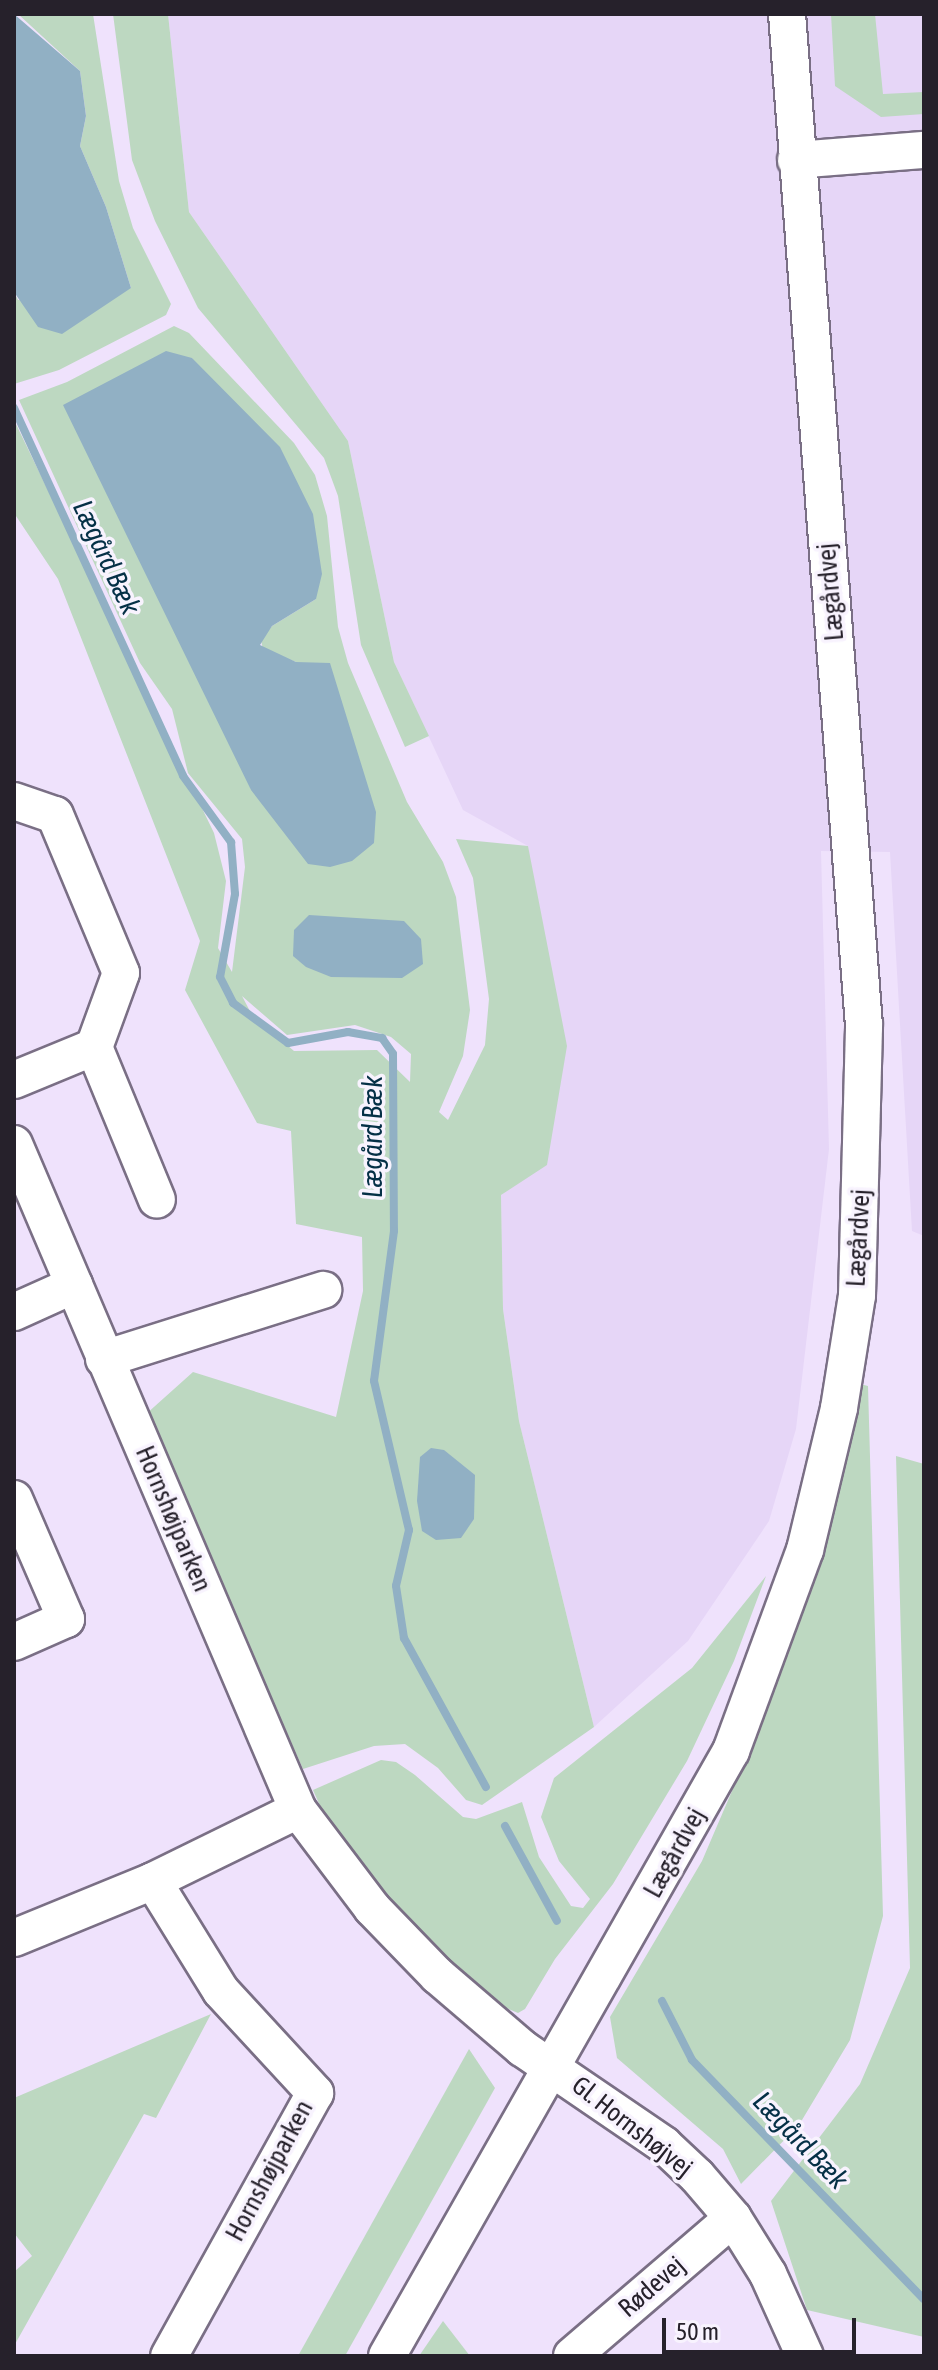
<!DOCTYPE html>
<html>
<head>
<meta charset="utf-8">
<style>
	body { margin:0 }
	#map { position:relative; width:938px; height:2370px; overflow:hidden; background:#efe2fc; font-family:"Asap Condensed",sans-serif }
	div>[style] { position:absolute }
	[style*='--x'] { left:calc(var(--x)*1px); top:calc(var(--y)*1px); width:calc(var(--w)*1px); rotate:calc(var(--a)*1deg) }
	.built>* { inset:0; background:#e6d6f7 }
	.green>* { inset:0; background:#bdd8c1 }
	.water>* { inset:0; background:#91b0c4 }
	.stream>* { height:8px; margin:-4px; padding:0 4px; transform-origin:4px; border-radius:4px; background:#91b0c4 }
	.roads { filter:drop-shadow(2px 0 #7a6f85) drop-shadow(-2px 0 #7a6f85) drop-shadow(0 2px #7a6f85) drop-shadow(0 -2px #7a6f85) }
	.minor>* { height:36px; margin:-18px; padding:0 18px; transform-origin:18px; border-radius:18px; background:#fff }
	span { translate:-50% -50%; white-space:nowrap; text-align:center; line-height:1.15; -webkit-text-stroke:7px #f8f3fe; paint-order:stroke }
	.street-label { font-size:26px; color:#26212b }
	.water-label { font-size:28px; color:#053046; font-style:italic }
	.frame { position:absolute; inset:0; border:16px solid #26212b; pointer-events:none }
	.scale { position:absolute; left:662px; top:2318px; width:194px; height:36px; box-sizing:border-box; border:4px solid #26212b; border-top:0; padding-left:10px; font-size:24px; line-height:28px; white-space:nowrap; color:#26212b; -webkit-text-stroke:6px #f8f3fe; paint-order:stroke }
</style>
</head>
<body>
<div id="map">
	<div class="built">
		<div style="clip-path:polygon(168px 14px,924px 14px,924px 1236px,912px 1231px,890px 852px,821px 851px,829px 1149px,796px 1429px,769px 1521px,688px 1641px,594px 1727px,519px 1421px,503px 1309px,501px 1195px,547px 1164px,528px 846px,463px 810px,394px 662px,348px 441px,189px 212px)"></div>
	</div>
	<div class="green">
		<div style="clip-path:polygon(18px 14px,93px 14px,119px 181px,133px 228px,171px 304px,166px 315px,59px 370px,14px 384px,14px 292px,18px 300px,131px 288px,106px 207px,80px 146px,86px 116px,80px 71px)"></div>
		<div style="clip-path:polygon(113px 14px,168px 14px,189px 212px,348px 441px,394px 662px,429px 736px,405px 747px,361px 645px,338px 496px,324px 458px,198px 308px,155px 221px,132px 160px)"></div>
		<div style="clip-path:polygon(831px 14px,875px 14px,883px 94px,924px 92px,924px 114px,881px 117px,835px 86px)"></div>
		<div style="clip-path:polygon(evenodd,174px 326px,189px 333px,294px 443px,315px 475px,327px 516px,338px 627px,348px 663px,407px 802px,443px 862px,456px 897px,470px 1010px,463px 1056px,439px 1112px,448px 1120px,485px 1045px,489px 999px,473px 878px,456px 839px,528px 846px,567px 1046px,547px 1165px,501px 1195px,503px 1309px,519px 1421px,594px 1727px,482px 1805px,466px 1800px,438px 1768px,405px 1744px,374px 1746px,303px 1769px,145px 1415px,193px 1372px,336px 1417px,363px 1291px,362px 1237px,296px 1224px,291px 1131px,257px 1123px,185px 990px,200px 941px,58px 579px,14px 513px,14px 420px,214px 833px,226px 881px,218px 948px,232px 972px,245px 867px,242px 839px,188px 773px,172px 709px,140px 663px,19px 400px,67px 382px,174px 326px,192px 358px,316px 599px,272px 626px,261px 640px,263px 650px,296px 662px,251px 790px,192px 358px,174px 326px,242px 996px,287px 1035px,355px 1025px,391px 1037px,411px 1054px,410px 1082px,377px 1050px,294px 1051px,252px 1015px,242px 996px)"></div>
		<div style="clip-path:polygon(856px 1383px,868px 1386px,883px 1916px,850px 2040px,799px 2125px,741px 2184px,723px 2149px,617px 2058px,610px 2017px,702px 1861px,759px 1728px,823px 1551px)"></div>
		<div style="clip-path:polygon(896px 1456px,924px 1464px,924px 2337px,807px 2310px,771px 2201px,860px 2084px,910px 1968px)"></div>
		<div style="clip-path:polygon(766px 1576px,734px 1661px,687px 1761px,613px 1884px,555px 1959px,525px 2009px,518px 2013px,486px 1999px,393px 1908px,328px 1824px,313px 1790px,381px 1760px,396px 1762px,415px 1775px,463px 1817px,476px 1819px,522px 1802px,539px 1857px,571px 1906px,583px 1908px,590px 1899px,559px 1861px,541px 1817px,554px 1778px,692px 1668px)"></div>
		<div style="clip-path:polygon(211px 2014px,156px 2118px,144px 2114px,14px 2346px,14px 2272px,32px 2256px,14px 2233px,14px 2098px)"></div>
		<div style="clip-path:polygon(469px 2049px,495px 2088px,345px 2356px,298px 2356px)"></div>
		<div style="clip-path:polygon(443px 2321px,470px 2356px,419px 2356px)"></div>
	</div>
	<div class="water">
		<div style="clip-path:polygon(14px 14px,80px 71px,86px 116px,80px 146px,106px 207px,131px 288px,62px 334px,38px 327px,14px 292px)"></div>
		<div style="clip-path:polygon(166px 351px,192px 358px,280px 447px,313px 514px,322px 574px,316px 599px,272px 626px,260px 645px,296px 662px,330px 663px,376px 812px,374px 843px,352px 861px,330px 867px,308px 864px,251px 790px,63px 405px)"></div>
		<div style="clip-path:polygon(309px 915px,404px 921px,421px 939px,423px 964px,402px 978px,331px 977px,306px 967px,293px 956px,294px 930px)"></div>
		<div style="clip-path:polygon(431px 1448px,444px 1450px,475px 1475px,474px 1519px,461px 1538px,436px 1540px,422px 1531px,417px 1501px,420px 1457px)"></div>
	</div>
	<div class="stream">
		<div style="--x:14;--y:408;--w:405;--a:65.3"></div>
		<div style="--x:183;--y:776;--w:82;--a:54"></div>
		<div style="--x:231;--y:842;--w:52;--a:85.6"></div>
		<div style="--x:235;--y:894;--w:84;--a:100.2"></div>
		<div style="--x:220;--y:977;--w:29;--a:63"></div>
		<div style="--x:233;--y:1003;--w:68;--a:36"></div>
		<div style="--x:288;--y:1043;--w:61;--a:-10.4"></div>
		<div style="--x:348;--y:1032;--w:35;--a:10"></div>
		<div style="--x:382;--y:1038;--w:19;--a:55"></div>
		<div style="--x:393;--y:1054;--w:177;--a:89.7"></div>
		<div style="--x:394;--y:1231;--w:151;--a:97.6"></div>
		<div style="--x:374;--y:1381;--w:153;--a:76.8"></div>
		<div style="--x:409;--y:1530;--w:57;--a:103.1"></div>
		<div style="--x:396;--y:1586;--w:53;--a:81.3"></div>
		<div style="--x:404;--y:1638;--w:170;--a:61.2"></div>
		<div style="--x:505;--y:1826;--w:108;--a:61.3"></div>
		<div style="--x:662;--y:2001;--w:66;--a:63"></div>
		<div style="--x:692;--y:2060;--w:333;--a:45.9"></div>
	</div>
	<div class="roads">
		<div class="minor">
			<div style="--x:796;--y:160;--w:128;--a:-4.5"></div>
			<div style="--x:14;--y:801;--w:43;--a:18.9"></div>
			<div style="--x:55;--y:815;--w:171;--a:67.3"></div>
			<div style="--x:121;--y:973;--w:79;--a:110"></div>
			<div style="--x:94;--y:1047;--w:165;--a:67.6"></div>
			<div style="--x:14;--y:1080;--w:87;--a:-22.4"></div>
			<div style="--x:14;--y:1144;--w:724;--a:66.91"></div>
			<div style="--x:298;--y:1810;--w:123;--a:52.9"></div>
			<div style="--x:372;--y:1908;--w:95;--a:45.9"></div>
			<div style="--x:438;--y:1976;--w:111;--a:40.6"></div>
			<div style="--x:522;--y:2048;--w:172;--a:34.3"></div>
			<div style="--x:664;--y:2145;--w:45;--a:43.2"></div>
			<div style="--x:697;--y:2176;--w:55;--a:49.4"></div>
			<div style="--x:733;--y:2218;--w:66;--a:58"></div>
			<div style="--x:768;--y:2274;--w:90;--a:65.7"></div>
			<div style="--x:14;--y:1312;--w:66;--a:-24.2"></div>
			<div style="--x:104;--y:1359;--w:230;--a:-17.5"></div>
			<div style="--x:14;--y:1499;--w:131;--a:66.6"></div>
			<div style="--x:66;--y:1619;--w:57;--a:156.1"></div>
			<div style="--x:153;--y:1881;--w:129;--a:58.3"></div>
			<div style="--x:221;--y:1991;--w:139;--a:47.3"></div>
			<div style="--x:315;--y:2093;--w:301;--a:119"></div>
			<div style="--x:14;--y:1938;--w:150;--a:-22.3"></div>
			<div style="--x:153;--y:1881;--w:161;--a:-26.1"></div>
			<div style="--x:387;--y:2356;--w:696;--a:-60.38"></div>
			<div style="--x:731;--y:1751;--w:214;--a:-69.8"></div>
			<div style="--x:805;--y:1550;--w:146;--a:-76.5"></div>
			<div style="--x:839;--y:1408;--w:114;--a:-80.9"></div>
			<div style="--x:857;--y:1295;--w:269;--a:-88.5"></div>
			<div style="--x:864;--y:1026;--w:1015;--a:-94.35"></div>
			<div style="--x:572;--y:2356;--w:212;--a:-40.6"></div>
		</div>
	</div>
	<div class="street-label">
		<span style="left:831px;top:592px;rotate:-95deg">Lægårdvej</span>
		<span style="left:859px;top:1238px;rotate:-87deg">Lægårdvej</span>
		<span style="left:173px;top:1519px;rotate:67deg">Hornshøjparken</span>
		<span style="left:675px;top:1853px;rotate:-61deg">Lægårdvej</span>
		<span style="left:632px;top:2127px;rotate:38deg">Gl. Hornshøjvej</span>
		<span style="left:270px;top:2171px;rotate:-62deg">Hornshøjparken</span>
		<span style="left:652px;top:2287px;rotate:-41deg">Rødevej</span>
	</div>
	<div class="water-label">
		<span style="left:107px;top:557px;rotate:65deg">Lægård Bæk</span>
		<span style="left:372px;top:1137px;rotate:-90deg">Lægård Bæk</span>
		<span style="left:801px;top:2140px;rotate:46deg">Lægård Bæk</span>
	</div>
	<div class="frame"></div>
	<div class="scale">50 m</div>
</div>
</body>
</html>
